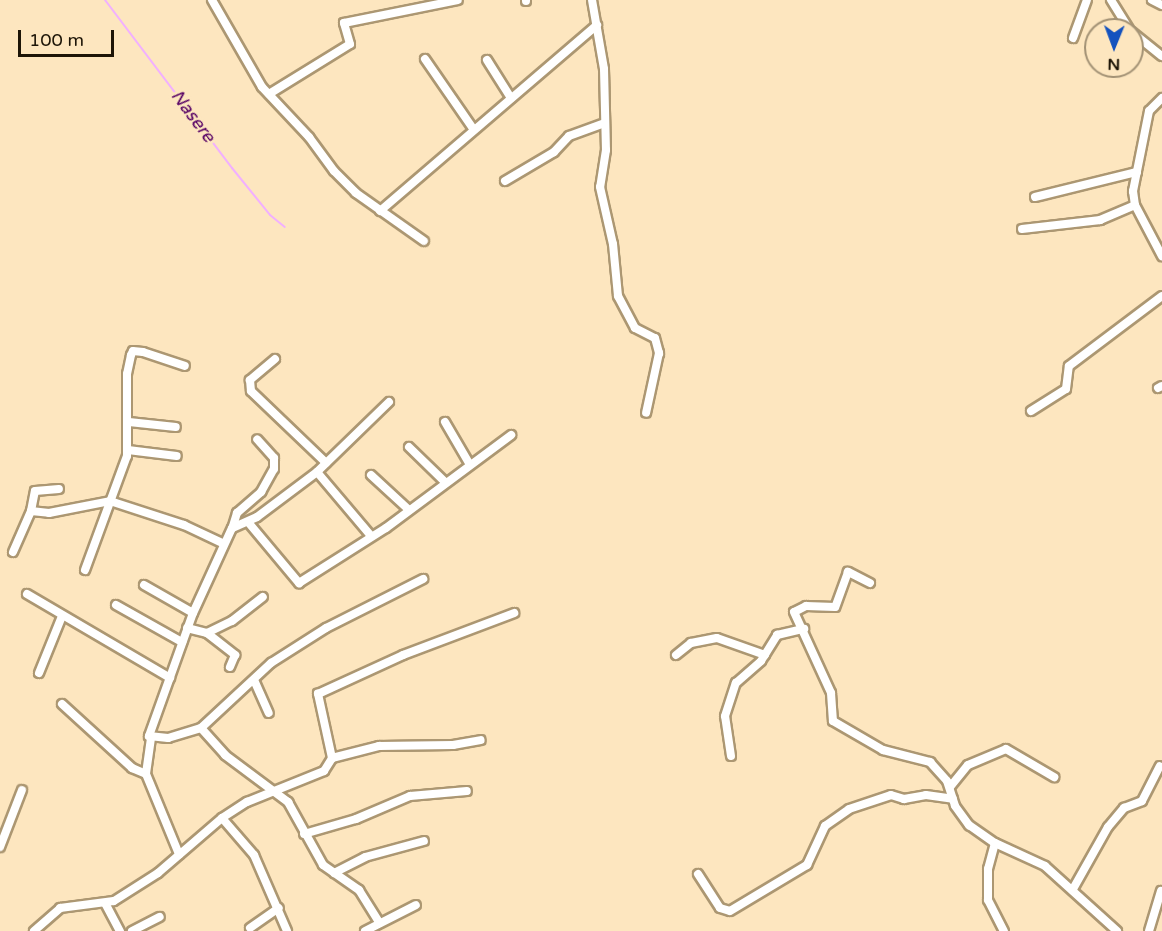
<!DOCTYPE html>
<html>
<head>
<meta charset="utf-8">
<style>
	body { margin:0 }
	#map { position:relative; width:1162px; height:931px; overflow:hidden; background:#fde6bf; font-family:"Varela Round",sans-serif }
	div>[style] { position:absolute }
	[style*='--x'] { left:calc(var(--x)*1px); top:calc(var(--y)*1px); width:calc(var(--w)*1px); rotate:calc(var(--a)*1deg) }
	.stream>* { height:2px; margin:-1px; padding:0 1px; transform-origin:1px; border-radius:1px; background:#f2b0ff }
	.roads { filter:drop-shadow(2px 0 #ac9772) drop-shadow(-2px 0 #ac9772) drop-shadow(0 2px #ac9772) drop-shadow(0 -2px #ac9772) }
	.minor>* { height:8px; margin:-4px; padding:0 4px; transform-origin:4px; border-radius:4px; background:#fff }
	span { translate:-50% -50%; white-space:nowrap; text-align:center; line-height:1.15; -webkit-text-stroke:6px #fde6bf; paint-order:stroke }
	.water-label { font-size:18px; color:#560064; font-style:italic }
	.north { position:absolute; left:1084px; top:18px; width:60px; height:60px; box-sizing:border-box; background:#fde6bf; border:2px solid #a39275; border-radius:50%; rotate:181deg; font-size:16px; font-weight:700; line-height:24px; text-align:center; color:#1d1507 }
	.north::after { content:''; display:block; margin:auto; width:21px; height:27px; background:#1452be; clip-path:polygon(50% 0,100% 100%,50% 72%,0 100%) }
	.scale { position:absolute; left:18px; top:30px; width:96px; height:27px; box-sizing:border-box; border:3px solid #1d1507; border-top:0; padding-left:8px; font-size:18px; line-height:21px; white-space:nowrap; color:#1d1507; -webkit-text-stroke:4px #fde6bf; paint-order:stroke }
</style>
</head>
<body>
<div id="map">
	<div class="stream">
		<div style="--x:105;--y:0;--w:211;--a:52.9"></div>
		<div style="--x:232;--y:168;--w:60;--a:51"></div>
		<div style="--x:270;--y:215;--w:19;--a:39"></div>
	</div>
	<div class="roads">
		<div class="minor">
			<div style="--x:212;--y:0;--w:100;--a:60.1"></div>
			<div style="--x:262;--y:87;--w:69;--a:46.8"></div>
			<div style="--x:309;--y:137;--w:42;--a:53.7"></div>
			<div style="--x:334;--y:171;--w:31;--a:45"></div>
			<div style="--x:356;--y:193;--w:83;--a:35.2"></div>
			<div style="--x:526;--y:0;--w:1;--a:90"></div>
			<div style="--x:592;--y:0;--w:70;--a:80.1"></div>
			<div style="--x:604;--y:69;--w:81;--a:88.6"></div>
			<div style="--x:606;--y:150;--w:37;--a:99"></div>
			<div style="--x:600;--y:187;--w:58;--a:77.2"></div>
			<div style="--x:613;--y:244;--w:52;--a:84.5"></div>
			<div style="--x:618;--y:296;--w:36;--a:62"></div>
			<div style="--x:635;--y:328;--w:22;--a:27"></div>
			<div style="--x:655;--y:338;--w:16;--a:75"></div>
			<div style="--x:659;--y:353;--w:61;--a:102.2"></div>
			<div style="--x:1111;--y:0;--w:36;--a:58"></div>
			<div style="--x:1152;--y:0;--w:11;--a:27"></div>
			<div style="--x:1132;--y:32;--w:38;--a:39"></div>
			<div style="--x:1073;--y:38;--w:40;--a:-69.8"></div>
			<div style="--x:425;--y:59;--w:86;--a:55.4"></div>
			<div style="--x:487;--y:60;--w:45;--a:57.7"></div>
			<div style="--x:269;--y:94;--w:95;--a:-31.7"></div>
			<div style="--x:350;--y:44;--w:22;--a:-106"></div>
			<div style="--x:344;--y:23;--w:116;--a:-11.4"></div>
			<div style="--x:1162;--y:98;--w:18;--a:135"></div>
			<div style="--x:1149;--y:111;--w:82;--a:101.3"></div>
			<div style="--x:1133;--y:191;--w:14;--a:82"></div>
			<div style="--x:1135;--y:205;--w:58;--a:62.1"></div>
			<div style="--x:505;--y:181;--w:57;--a:-30.6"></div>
			<div style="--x:554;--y:152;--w:22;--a:-47"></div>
			<div style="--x:569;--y:136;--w:38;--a:-20"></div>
			<div style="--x:1035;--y:197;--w:105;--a:-13.8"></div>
			<div style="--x:380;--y:211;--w:286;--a:-40.6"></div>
			<div style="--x:1022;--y:229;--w:79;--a:-6.6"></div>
			<div style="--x:1100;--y:220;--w:38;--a:-23"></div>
			<div style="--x:275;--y:359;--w:33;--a:140"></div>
			<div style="--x:250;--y:380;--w:11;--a:85"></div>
			<div style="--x:251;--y:391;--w:104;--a:43.8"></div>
			<div style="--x:1158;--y:388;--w:4;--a:-27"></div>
			<div style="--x:389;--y:402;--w:100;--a:135.8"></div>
			<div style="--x:317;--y:472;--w:75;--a:143.1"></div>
			<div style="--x:257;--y:517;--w:27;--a:156"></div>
			<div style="--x:232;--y:528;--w:94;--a:114.6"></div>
			<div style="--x:193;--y:613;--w:131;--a:109.7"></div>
			<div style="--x:149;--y:736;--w:19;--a:6"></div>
			<div style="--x:168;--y:738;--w:34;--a:-17"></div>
			<div style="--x:201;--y:728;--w:96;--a:-42.9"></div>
			<div style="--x:271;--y:663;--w:65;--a:-32.5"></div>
			<div style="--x:326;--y:628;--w:109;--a:-26.8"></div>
			<div style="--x:1031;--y:411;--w:41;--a:-32.2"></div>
			<div style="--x:1066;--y:389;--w:23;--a:-83"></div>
			<div style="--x:1069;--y:366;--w:116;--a:-37"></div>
			<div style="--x:129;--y:422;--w:47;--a:6.1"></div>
			<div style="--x:445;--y:422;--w:48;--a:59.7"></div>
			<div style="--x:409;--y:447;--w:50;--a:44.2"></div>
			<div style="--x:128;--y:450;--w:49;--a:7"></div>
			<div style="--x:317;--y:472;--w:84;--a:49.8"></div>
			<div style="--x:371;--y:475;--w:50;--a:42.6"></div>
			<div style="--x:31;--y:511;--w:20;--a:-79"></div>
			<div style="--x:35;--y:491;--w:24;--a:-5"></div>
			<div style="--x:248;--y:522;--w:80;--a:50.1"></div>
			<div style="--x:299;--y:583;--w:103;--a:-32.3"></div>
			<div style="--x:386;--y:528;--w:156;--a:-36.6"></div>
			<div style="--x:233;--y:526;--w:14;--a:-73"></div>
			<div style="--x:237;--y:513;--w:32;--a:-41"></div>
			<div style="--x:261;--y:492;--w:26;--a:-61"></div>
			<div style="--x:274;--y:469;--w:11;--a:-90"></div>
			<div style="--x:274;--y:458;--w:25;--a:-132"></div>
			<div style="--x:13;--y:552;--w:45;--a:-66.3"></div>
			<div style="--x:31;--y:511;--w:18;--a:6"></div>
			<div style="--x:49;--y:513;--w:62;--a:-11.1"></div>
			<div style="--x:110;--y:501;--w:78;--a:18"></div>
			<div style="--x:184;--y:525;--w:42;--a:25.3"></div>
			<div style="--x:85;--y:570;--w:121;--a:-69.8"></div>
			<div style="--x:127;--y:456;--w:82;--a:-90"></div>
			<div style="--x:127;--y:374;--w:19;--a:-78"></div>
			<div style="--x:131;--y:355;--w:4;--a:-63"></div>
			<div style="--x:133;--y:351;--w:10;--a:6"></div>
			<div style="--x:143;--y:352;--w:44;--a:18.4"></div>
			<div style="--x:870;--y:583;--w:25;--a:-153"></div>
			<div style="--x:848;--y:572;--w:37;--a:110"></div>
			<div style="--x:835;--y:607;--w:29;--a:-178"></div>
			<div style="--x:806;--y:606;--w:13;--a:153"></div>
			<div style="--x:794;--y:612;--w:89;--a:65.4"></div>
			<div style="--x:831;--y:693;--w:28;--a:86"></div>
			<div style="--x:833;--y:721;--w:58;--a:30.1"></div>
			<div style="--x:883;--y:750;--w:49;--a:14.3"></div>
			<div style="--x:930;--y:762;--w:25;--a:48"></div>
			<div style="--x:947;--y:781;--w:26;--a:72"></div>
			<div style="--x:955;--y:806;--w:24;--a:54"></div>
			<div style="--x:969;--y:825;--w:32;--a:35"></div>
			<div style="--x:995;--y:843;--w:55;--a:24.7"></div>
			<div style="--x:1045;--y:866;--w:97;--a:42.1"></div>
			<div style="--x:144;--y:585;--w:56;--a:29.7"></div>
			<div style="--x:27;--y:594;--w:166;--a:30.4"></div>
			<div style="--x:116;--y:605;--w:76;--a:29.3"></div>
			<div style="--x:187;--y:628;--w:21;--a:14"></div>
			<div style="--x:207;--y:633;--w:36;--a:38"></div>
			<div style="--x:235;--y:655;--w:13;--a:113"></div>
			<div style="--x:207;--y:633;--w:28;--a:-26"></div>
			<div style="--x:232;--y:621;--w:39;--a:-38"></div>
			<div style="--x:676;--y:655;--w:19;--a:-39"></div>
			<div style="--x:691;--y:643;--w:26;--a:-11"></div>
			<div style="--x:717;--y:638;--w:51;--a:19.5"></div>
			<div style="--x:39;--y:673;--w:61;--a:-68"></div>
			<div style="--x:254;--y:680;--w:36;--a:66"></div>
			<div style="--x:62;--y:704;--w:95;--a:42.4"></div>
			<div style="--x:132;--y:768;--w:15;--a:23"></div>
			<div style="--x:201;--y:728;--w:36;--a:48"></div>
			<div style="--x:225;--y:755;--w:79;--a:36.7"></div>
			<div style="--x:288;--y:802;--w:72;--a:60.9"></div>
			<div style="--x:323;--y:865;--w:44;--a:34.8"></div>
			<div style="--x:359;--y:890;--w:39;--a:58"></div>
			<div style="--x:151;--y:738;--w:36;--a:98"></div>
			<div style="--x:146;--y:774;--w:87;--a:67.6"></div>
			<div style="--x:731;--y:756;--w:40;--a:-98.5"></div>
			<div style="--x:725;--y:716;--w:35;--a:-72"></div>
			<div style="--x:736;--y:683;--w:33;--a:-41"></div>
			<div style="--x:761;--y:661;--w:31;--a:-58"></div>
			<div style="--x:777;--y:635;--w:28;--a:-13"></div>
			<div style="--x:332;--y:758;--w:49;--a:-14.3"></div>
			<div style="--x:379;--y:746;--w:74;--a:-0.8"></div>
			<div style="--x:453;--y:745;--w:28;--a:-10"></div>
			<div style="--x:950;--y:787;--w:28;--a:-51"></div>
			<div style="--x:968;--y:765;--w:41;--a:-22.8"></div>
			<div style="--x:1006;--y:749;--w:56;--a:30.3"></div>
			<div style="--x:222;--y:818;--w:49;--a:49.1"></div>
			<div style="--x:254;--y:855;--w:83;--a:66.5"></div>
			<div style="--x:304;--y:834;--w:54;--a:-16.1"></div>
			<div style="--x:356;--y:819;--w:59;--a:-23.1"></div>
			<div style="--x:410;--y:796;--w:57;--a:-5"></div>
			<div style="--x:995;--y:843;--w:27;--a:105"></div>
			<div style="--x:988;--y:869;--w:31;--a:90"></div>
			<div style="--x:988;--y:900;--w:35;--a:63"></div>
			<div style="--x:0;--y:847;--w:61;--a:-68.9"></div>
			<div style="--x:334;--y:873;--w:35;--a:-27"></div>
			<div style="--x:365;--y:857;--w:61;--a:-15.2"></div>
			<div style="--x:698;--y:874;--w:40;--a:57.1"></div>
			<div style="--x:720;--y:908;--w:10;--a:17"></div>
			<div style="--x:730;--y:911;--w:90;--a:-30.9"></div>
			<div style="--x:807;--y:865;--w:43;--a:-65.2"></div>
			<div style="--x:825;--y:826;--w:29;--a:-35"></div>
			<div style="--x:849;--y:809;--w:44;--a:-18.4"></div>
			<div style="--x:891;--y:795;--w:14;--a:17"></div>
			<div style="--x:904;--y:799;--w:22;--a:-10"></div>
			<div style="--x:926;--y:795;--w:27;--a:8"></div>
			<div style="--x:1073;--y:889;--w:71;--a:-60.6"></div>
			<div style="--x:1108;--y:827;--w:25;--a:-50"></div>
			<div style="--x:1124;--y:808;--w:19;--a:-21"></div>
			<div style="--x:1142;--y:801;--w:39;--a:-63"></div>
			<div style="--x:105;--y:903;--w:32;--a:62"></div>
			<div style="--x:250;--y:928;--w:35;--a:-35"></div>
			<div style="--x:34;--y:931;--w:35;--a:-41"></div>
			<div style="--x:60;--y:908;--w:54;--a:-7.4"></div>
			<div style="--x:114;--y:901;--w:52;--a:-32.5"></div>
			<div style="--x:158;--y:873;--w:84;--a:-40.7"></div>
			<div style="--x:222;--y:818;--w:30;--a:-33"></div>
			<div style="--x:247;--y:802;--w:83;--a:-21.9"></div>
			<div style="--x:324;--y:771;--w:15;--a:-58"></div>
			<div style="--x:332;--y:758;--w:66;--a:-102.3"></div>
			<div style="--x:318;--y:694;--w:94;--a:-24.6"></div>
			<div style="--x:403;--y:655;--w:119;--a:-20.7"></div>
			<div style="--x:132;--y:931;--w:31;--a:-27"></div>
			<div style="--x:365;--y:931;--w:57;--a:-27"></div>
			<div style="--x:1149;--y:931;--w:42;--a:-73.3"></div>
		</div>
	</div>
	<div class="water-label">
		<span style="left:193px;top:116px;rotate:53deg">Nasere</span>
	</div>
	<div class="north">N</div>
	<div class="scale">100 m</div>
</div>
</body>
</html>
